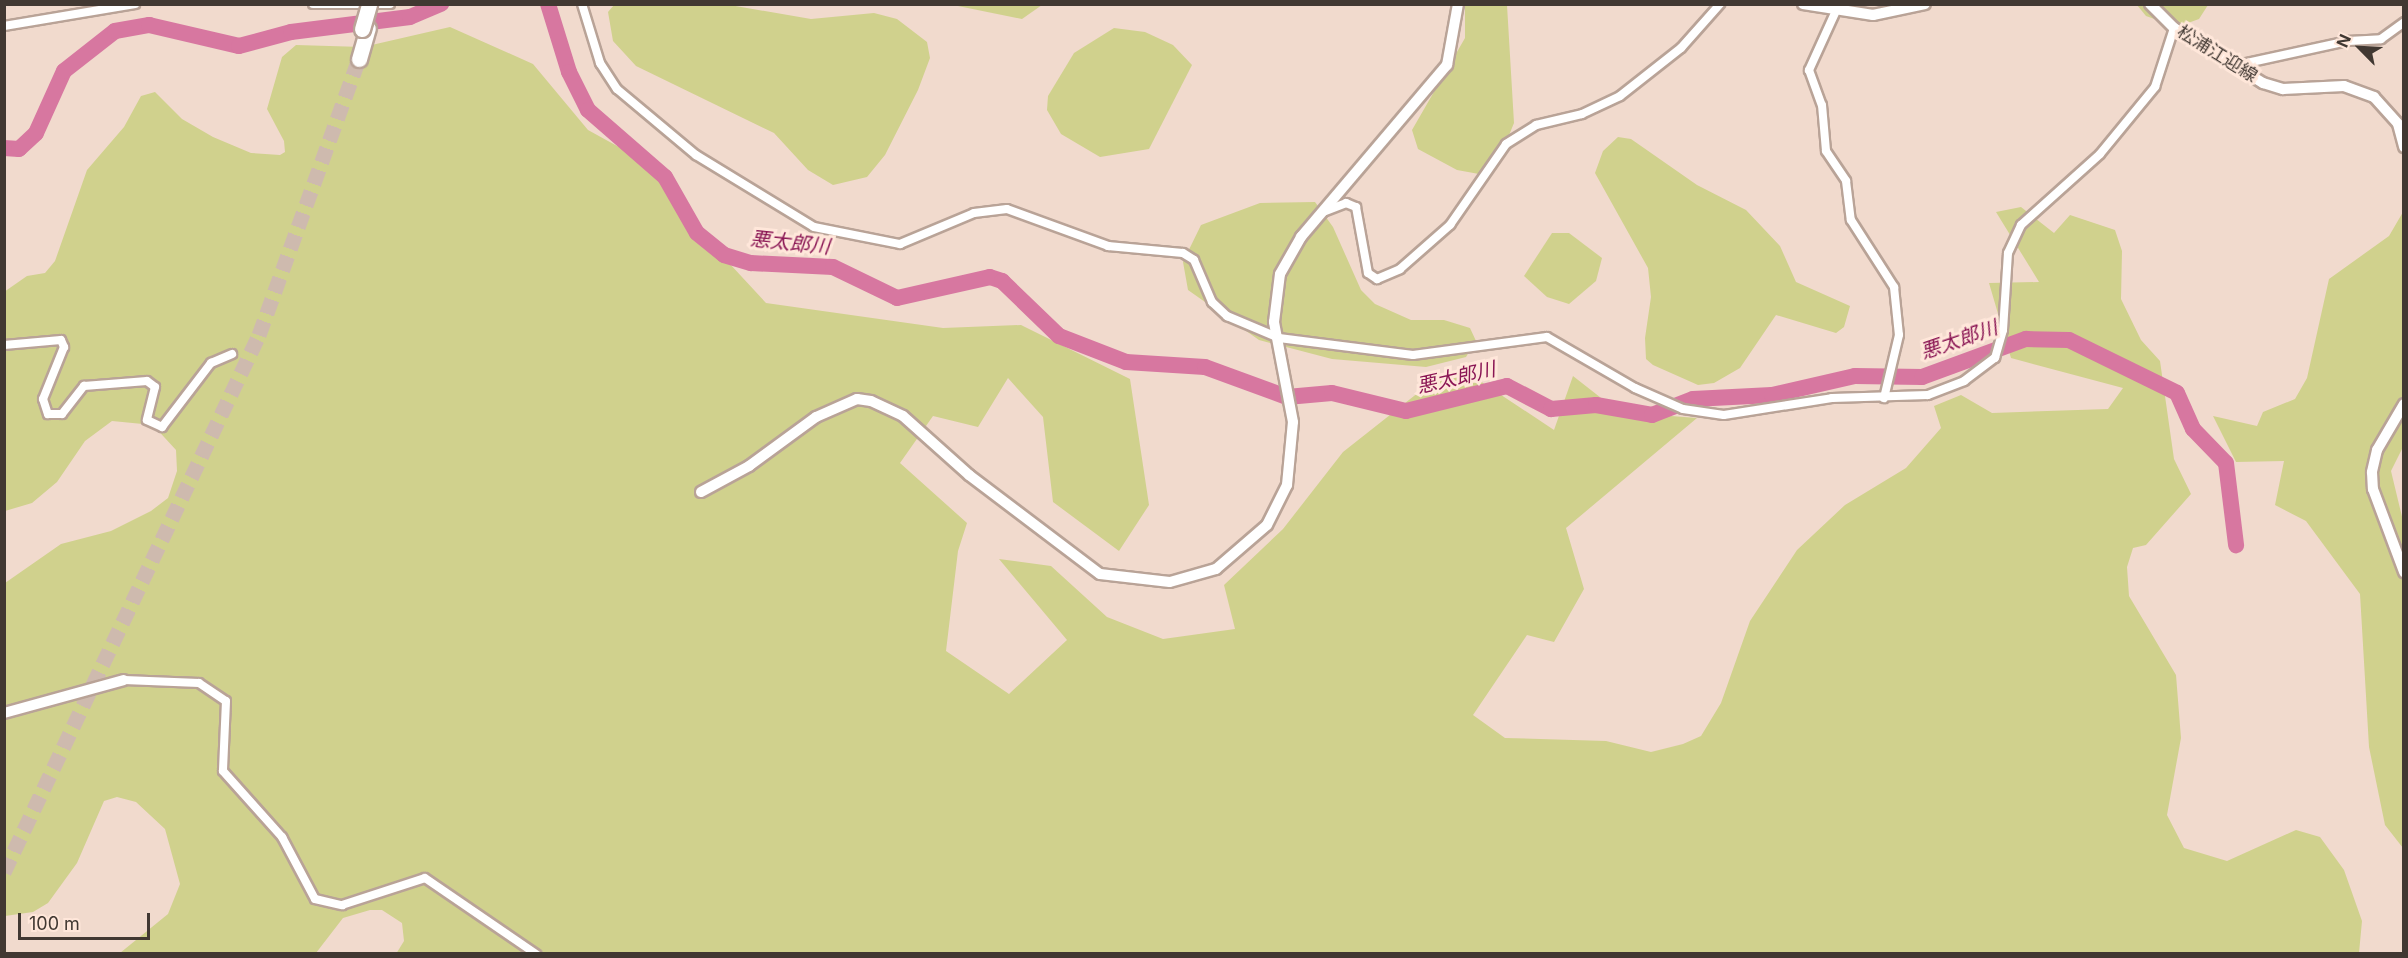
<!DOCTYPE html>
<html>
<head>
<meta charset="utf-8">
<style>
	body { margin:0 }
	#map { position:relative; width:2408px; height:958px; overflow:hidden; background:#f1dacd; font-family:Inter,"Noto Sans JP",sans-serif }
	div>[style] { position:absolute }
	[style*='--x'] { left:calc(var(--x)*1px); top:calc(var(--y)*1px); width:calc(var(--w)*1px); rotate:calc(var(--a)*1deg) }
	.green>* { inset:0; background:#d0d18d }
	.river>* { height:16px; margin:-8px; padding:0 8px; transform-origin:8px; border-radius:8px; background:#d777a0 }
	.motorway-tunnel>* { height:15px; margin-top:-7.5px; transform-origin:0; background:repeating-linear-gradient(90deg,#cebaae 0 15px,transparent 0 23px) }
	.roads { filter:drop-shadow(2px 0 #b9a397) drop-shadow(-2px 0 #b9a397) drop-shadow(0 2px #b9a397) drop-shadow(0 -2px #b9a397) }
	.minor>* { height:8px; margin:-4px; padding:0 4px; transform-origin:4px; border-radius:4px; background:#fff }
	.tertiary>* { height:10px; margin:-5px; padding:0 5px; transform-origin:5px; border-radius:5px; background:#fff }
	.secondary>* { height:10px; margin:-5px; padding:0 5px; transform-origin:5px; border-radius:5px; background:#fff }
	.motorway>* { height:15px; margin:-7.5px; padding:0 7.5px; transform-origin:7.5px; border-radius:7.5px; background:#fff }
	.bridges { filter:drop-shadow(2px 0 #b9a397) drop-shadow(-2px 0 #b9a397) drop-shadow(0 2px #b9a397) drop-shadow(0 -2px #b9a397) }
	.motorway-bridge>* { height:15px; margin:-7.5px; padding:0 7.5px; transform-origin:7.5px; border-radius:7.5px; background:#fff }
	span { translate:-50% -50%; white-space:nowrap; text-align:center; line-height:1.15; -webkit-text-stroke:6px #ffe7da; paint-order:stroke }
	.street-label { font-size:18px; color:#413832 }
	.water-label { font-size:20px; color:#8a1654; font-style:italic }
	.frame { position:absolute; inset:0; border:6px solid #413832; pointer-events:none }
	.north { position:absolute; left:2330px; top:18px; width:60px; height:60px; -webkit-text-stroke:4px #ffe7da; paint-order:stroke; rotate:294deg; font-size:16px; font-weight:700; line-height:24px; text-align:center; color:#413832 }
	.north::after { content:''; display:block; margin:auto; width:21px; height:27px; background:#413832; clip-path:polygon(50% 0,100% 100%,50% 72%,0 100%) }
	.scale { position:absolute; left:18px; top:913px; width:132px; height:27px; box-sizing:border-box; border:3px solid #413832; border-top:0; padding-left:8px; font-size:18px; line-height:21px; white-space:nowrap; color:#413832; -webkit-text-stroke:4px #ffe7da; paint-order:stroke }
</style>
</head>
<body>
<div id="map">
	<div class="green">
		<div style="clip-path:polygon(724px 4px,811px 19px,874px 13px,897px 19px,927px 42px,930px 58px,918px 90px,885px 155px,867px 177px,833px 185px,808px 170px,774px 133px,636px 66px,613px 41px,608px 12px,614px 5px)"></div>
		<div style="clip-path:polygon(953px 5px,1042px 4px,1042px 5px,1022px 19px)"></div>
		<div style="clip-path:polygon(1465px 5px,1507px 5px,1514px 123px,1505px 145px,1479px 174px,1457px 170px,1418px 149px,1412px 130px,1465px 38px)"></div>
		<div style="clip-path:polygon(2137px 5px,2208px 5px,2199px 19px,2177px 27px,2146px 16px)"></div>
		<div style="clip-path:polygon(450px 27px,533px 64px,588px 130px,668px 174px,690px 206px,692px 223px,766px 303px,943px 328px,1021px 325px,1130px 379px,1149px 505px,1119px 551px,1053px 502px,1043px 417px,1008px 378px,978px 427px,933px 416px,900px 463px,967px 523px,958px 551px,946px 651px,1009px 694px,1067px 640px,999px 559px,1051px 566px,1107px 617px,1163px 639px,1235px 629px,1224px 585px,1283px 529px,1343px 452px,1433px 381px,1471px 375px,1554px 430px,1573px 376px,1619px 412px,1697px 418px,1566px 528px,1584px 589px,1554px 642px,1527px 635px,1473px 715px,1505px 738px,1606px 741px,1651px 752px,1683px 744px,1701px 736px,1721px 703px,1750px 621px,1797px 550px,1845px 505px,1906px 468px,1941px 428px,1934px 406px,1961px 395px,1992px 413px,2108px 409px,2123px 388px,2011px 358px,1989px 283px,2039px 282px,1996px 212px,2021px 207px,2054px 233px,2070px 215px,2115px 230px,2122px 251px,2121px 299px,2141px 340px,2160px 361px,2174px 459px,2191px 494px,2146px 545px,2133px 548px,2127px 567px,2129px 596px,2176px 675px,2181px 738px,2167px 815px,2184px 848px,2227px 861px,2296px 830px,2320px 837px,2344px 870px,2362px 921px,2359px 953px,396px 954px,404px 941px,402px 923px,382px 910px,370px 910px,343px 918px,316px 953px,120px 953px,168px 914px,180px 884px,165px 829px,136px 802px,117px 797px,104px 801px,77px 863px,48px 903px,33px 912px,5px 916px,5px 583px,61px 544px,111px 531px,151px 511px,168px 498px,177px 471px,176px 450px,153px 425px,112px 421px,85px 441px,57px 482px,32px 503px,5px 511px,4px 292px,27px 276px,45px 273px,55px 261px,87px 170px,124px 127px,141px 96px,155px 92px,182px 119px,213px 137px,251px 153px,280px 155px,285px 152px,284px 141px,267px 109px,282px 57px,296px 45px,363px 47px)"></div>
		<div style="clip-path:polygon(1114px 28px,1145px 32px,1173px 45px,1192px 65px,1149px 149px,1100px 157px,1061px 134px,1047px 110px,1048px 96px,1074px 53px)"></div>
		<div style="clip-path:polygon(1618px 137px,1631px 139px,1697px 185px,1746px 210px,1780px 246px,1796px 282px,1850px 306px,1844px 327px,1836px 333px,1776px 315px,1740px 368px,1714px 383px,1698px 385px,1653px 365px,1646px 359px,1645px 338px,1651px 297px,1648px 268px,1595px 173px,1603px 151px)"></div>
		<div style="clip-path:polygon(1315px 202px,1333px 227px,1361px 290px,1375px 304px,1411px 320px,1444px 320px,1470px 328px,1476px 341px,1466px 357px,1426px 367px,1332px 359px,1259px 340px,1188px 290px,1183px 262px,1201px 225px,1260px 203px)"></div>
		<div style="clip-path:polygon(2403px 212px,2404px 445px,2391px 471px,2404px 525px,2403px 848px,2385px 825px,2369px 747px,2360px 594px,2306px 521px,2275px 505px,2284px 461px,2236px 462px,2213px 416px,2257px 426px,2263px 412px,2295px 399px,2307px 378px,2329px 279px,2389px 236px)"></div>
		<div style="clip-path:polygon(1552px 233px,1569px 233px,1602px 258px,1596px 281px,1569px 304px,1547px 297px,1524px 276px)"></div>
	</div>
	<div class="river">
		<div style="--x:548;--y:4;--w:71;--a:72.8"></div>
		<div style="--x:569;--y:72;--w:42;--a:63.4"></div>
		<div style="--x:588;--y:110;--w:102;--a:41"></div>
		<div style="--x:665;--y:177;--w:64;--a:60.3"></div>
		<div style="--x:697;--y:233;--w:35;--a:39"></div>
		<div style="--x:724;--y:255;--w:28;--a:17"></div>
		<div style="--x:751;--y:263;--w:82;--a:2.8"></div>
		<div style="--x:833;--y:267;--w:71;--a:25.8"></div>
		<div style="--x:897;--y:298;--w:95;--a:-12.7"></div>
		<div style="--x:990;--y:277;--w:13;--a:18"></div>
		<div style="--x:1002;--y:281;--w:79;--a:44"></div>
		<div style="--x:1059;--y:336;--w:72;--a:21.2"></div>
		<div style="--x:1126;--y:362;--w:79;--a:3.6"></div>
		<div style="--x:1205;--y:367;--w:87;--a:20.1"></div>
		<div style="--x:1287;--y:397;--w:45;--a:-5.1"></div>
		<div style="--x:1332;--y:393;--w:76;--a:13.7"></div>
		<div style="--x:1406;--y:411;--w:104;--a:-13.9"></div>
		<div style="--x:1507;--y:386;--w:50;--a:27.6"></div>
		<div style="--x:1551;--y:409;--w:45;--a:-5.1"></div>
		<div style="--x:1596;--y:405;--w:57;--a:10.1"></div>
		<div style="--x:1652;--y:415;--w:44;--a:-21.3"></div>
		<div style="--x:1693;--y:399;--w:79;--a:-2.9"></div>
		<div style="--x:1772;--y:395;--w:85;--a:-12.9"></div>
		<div style="--x:1855;--y:376;--w:67;--a:0.9"></div>
		<div style="--x:1922;--y:377;--w:111;--a:-20.1"></div>
		<div style="--x:2026;--y:339;--w:43;--a:1.3"></div>
		<div style="--x:2069;--y:340;--w:120;--a:26.1"></div>
		<div style="--x:2177;--y:393;--w:39;--a:66"></div>
		<div style="--x:2193;--y:429;--w:47;--a:45.9"></div>
		<div style="--x:2226;--y:463;--w:83;--a:83"></div>
		<div style="--x:4;--y:148;--w:15;--a:4"></div>
		<div style="--x:19;--y:149;--w:23;--a:-43"></div>
		<div style="--x:36;--y:133;--w:68;--a:-65.7"></div>
		<div style="--x:64;--y:71;--w:65;--a:-38.1"></div>
		<div style="--x:115;--y:31;--w:35;--a:-10"></div>
		<div style="--x:149;--y:25;--w:92;--a:13.1"></div>
		<div style="--x:239;--y:46;--w:54;--a:-15.1"></div>
		<div style="--x:291;--y:32;--w:120;--a:-7.2"></div>
		<div style="--x:410;--y:17;--w:34;--a:-23"></div>
	</div>
	<div class="motorway-tunnel">
		<div style="--x:4;--y:872;--w:594;--a:-64.6"></div>
		<div style="--x:259;--y:335;--w:294;--a:-70.1"></div>
	</div>
	<div class="roads">
		<div class="minor">
			<div style="--x:313;--y:4;--w:77;--a:0"></div>
			<div style="--x:582;--y:4;--w:62;--a:73"></div>
			<div style="--x:600;--y:63;--w:31;--a:57"></div>
			<div style="--x:617;--y:89;--w:103;--a:39.9"></div>
			<div style="--x:696;--y:155;--w:138;--a:31.4"></div>
			<div style="--x:814;--y:227;--w:88;--a:11.2"></div>
			<div style="--x:900;--y:244;--w:80;--a:-22.7"></div>
			<div style="--x:974;--y:213;--w:33;--a:-7"></div>
			<div style="--x:1007;--y:209;--w:108;--a:20.1"></div>
			<div style="--x:1108;--y:246;--w:75;--a:5.3"></div>
			<div style="--x:1183;--y:253;--w:13;--a:32"></div>
			<div style="--x:1194;--y:260;--w:46;--a:66.8"></div>
			<div style="--x:1212;--y:302;--w:21;--a:43"></div>
			<div style="--x:1227;--y:316;--w:56;--a:22.9"></div>
			<div style="--x:1279;--y:338;--w:135;--a:7.2"></div>
			<div style="--x:1413;--y:355;--w:135;--a:-7.7"></div>
			<div style="--x:1547;--y:337;--w:102;--a:30.1"></div>
			<div style="--x:1635;--y:388;--w:52;--a:23.6"></div>
			<div style="--x:1683;--y:409;--w:41;--a:8.3"></div>
			<div style="--x:1724;--y:415;--w:109;--a:-8.9"></div>
			<div style="--x:1832;--y:398;--w:96;--a:-1.8"></div>
			<div style="--x:1928;--y:395;--w:39;--a:-21"></div>
			<div style="--x:1964;--y:381;--w:39;--a:-37"></div>
			<div style="--x:1995;--y:358;--w:29;--a:-74"></div>
			<div style="--x:2003;--y:330;--w:77;--a:-86.3"></div>
			<div style="--x:2008;--y:253;--w:31;--a:-65"></div>
			<div style="--x:2021;--y:225;--w:106;--a:-41.9"></div>
			<div style="--x:2100;--y:154;--w:87;--a:-50.6"></div>
			<div style="--x:2155;--y:87;--w:62;--a:-72.1"></div>
			<div style="--x:1835;--y:13;--w:63;--a:114.5"></div>
			<div style="--x:1809;--y:70;--w:37;--a:70"></div>
			<div style="--x:1822;--y:105;--w:46;--a:85"></div>
			<div style="--x:1826;--y:151;--w:36;--a:56"></div>
			<div style="--x:1846;--y:181;--w:39;--a:83"></div>
			<div style="--x:1851;--y:220;--w:80;--a:57.3"></div>
			<div style="--x:1894;--y:287;--w:48;--a:84.1"></div>
			<div style="--x:1899;--y:335;--w:65;--a:103.4"></div>
			<div style="--x:4;--y:26;--w:133;--a:-9.5"></div>
			<div style="--x:2233;--y:66;--w:118;--a:-12.3"></div>
			<div style="--x:2348;--y:41;--w:33;--a:-3"></div>
			<div style="--x:2381;--y:39;--w:29;--a:-36"></div>
			<div style="--x:1323;--y:212;--w:25;--a:-21"></div>
			<div style="--x:1346;--y:203;--w:11;--a:22"></div>
			<div style="--x:1356;--y:207;--w:67;--a:79.7"></div>
			<div style="--x:1368;--y:273;--w:11;--a:34"></div>
			<div style="--x:1377;--y:279;--w:25;--a:-23"></div>
			<div style="--x:1400;--y:269;--w:67;--a:-41.3"></div>
			<div style="--x:1450;--y:225;--w:98;--a:-55.3"></div>
			<div style="--x:1506;--y:144;--w:36;--a:-32"></div>
			<div style="--x:1536;--y:125;--w:47;--a:-13.4"></div>
			<div style="--x:1582;--y:114;--w:42;--a:-25.3"></div>
			<div style="--x:1620;--y:96;--w:78;--a:-38.2"></div>
			<div style="--x:1681;--y:48;--w:59;--a:-48.4"></div>
			<div style="--x:4;--y:345;--w:57;--a:-5"></div>
			<div style="--x:61;--y:340;--w:8;--a:67"></div>
			<div style="--x:64;--y:347;--w:56;--a:112"></div>
			<div style="--x:43;--y:399;--w:16;--a:72"></div>
			<div style="--x:48;--y:414;--w:14;--a:0"></div>
			<div style="--x:62;--y:414;--w:36;--a:-52"></div>
			<div style="--x:84;--y:386;--w:63;--a:-4.5"></div>
			<div style="--x:147;--y:381;--w:10;--a:37"></div>
			<div style="--x:155;--y:387;--w:34;--a:104"></div>
			<div style="--x:147;--y:420;--w:17;--a:25"></div>
			<div style="--x:162;--y:427;--w:81;--a:-52.6"></div>
			<div style="--x:211;--y:363;--w:23;--a:-23"></div>
			<div style="--x:124;--y:680;--w:75;--a:2.3"></div>
			<div style="--x:199;--y:683;--w:32;--a:34"></div>
			<div style="--x:226;--y:701;--w:70;--a:92.5"></div>
			<div style="--x:223;--y:771;--w:89;--a:48.2"></div>
			<div style="--x:282;--y:837;--w:70;--a:62"></div>
			<div style="--x:315;--y:899;--w:28;--a:13"></div>
			<div style="--x:342;--y:905;--w:87;--a:-18"></div>
			<div style="--x:425;--y:878;--w:135;--a:34.4"></div>
		</div>
		<div class="tertiary">
			<div style="--x:701;--y:492;--w:55;--a:-28.4"></div>
			<div style="--x:749;--y:466;--w:83;--a:-36.2"></div>
			<div style="--x:816;--y:417;--w:45;--a:-23.7"></div>
			<div style="--x:857;--y:399;--w:14;--a:8"></div>
			<div style="--x:871;--y:401;--w:35;--a:25"></div>
			<div style="--x:903;--y:416;--w:89;--a:41.8"></div>
			<div style="--x:969;--y:475;--w:164;--a:37.1"></div>
			<div style="--x:1100;--y:574;--w:70;--a:6.5"></div>
			<div style="--x:1170;--y:582;--w:48;--a:-15.8"></div>
			<div style="--x:1216;--y:569;--w:67;--a:-40.8"></div>
			<div style="--x:1267;--y:525;--w:45;--a:-63.4"></div>
			<div style="--x:1287;--y:485;--w:63;--a:-84.6"></div>
			<div style="--x:1293;--y:422;--w:102;--a:-100.8"></div>
			<div style="--x:1274;--y:322;--w:48;--a:-82.9"></div>
			<div style="--x:1280;--y:274;--w:43;--a:-60.4"></div>
			<div style="--x:1301;--y:237;--w:226;--a:-49.7"></div>
			<div style="--x:1447;--y:65;--w:62;--a:-79.8"></div>
			<div style="--x:4;--y:713;--w:124;--a:-15.4"></div>
		</div>
		<div class="secondary">
			<div style="--x:1803;--y:4;--w:71;--a:8.9"></div>
			<div style="--x:1873;--y:15;--w:53;--a:-11.9"></div>
			<div style="--x:2150;--y:4;--w:34;--a:45"></div>
			<div style="--x:2174;--y:28;--w:105;--a:31.7"></div>
			<div style="--x:2263;--y:83;--w:21;--a:17"></div>
			<div style="--x:2283;--y:89;--w:61;--a:-2.8"></div>
			<div style="--x:2344;--y:86;--w:32;--a:20"></div>
			<div style="--x:2374;--y:97;--w:36;--a:48"></div>
			<div style="--x:2398;--y:124;--w:24;--a:75"></div>
			<div style="--x:2404;--y:404;--w:53;--a:120.4"></div>
			<div style="--x:2377;--y:450;--w:23;--a:103"></div>
			<div style="--x:2372;--y:472;--w:17;--a:87"></div>
			<div style="--x:2373;--y:489;--w:89;--a:69.5"></div>
		</div>
		<div class="motorway">
			<div style="--x:359;--y:59;--w:32;--a:-74"></div>
		</div>
	</div>
	<div class="bridges">
		<div class="motorway-bridge">
			<div style="--x:362;--y:29;--w:26;--a:-74"></div>
		</div>
	</div>
	<div class="street-label">
		<span style="left:2217px;top:54px;rotate:32deg">松浦江迎線</span>
	</div>
	<div class="water-label">
		<span style="left:790px;top:243px;rotate:6deg">悪太郎川</span>
		<span style="left:1959px;top:340px;rotate:-19deg">悪太郎川</span>
		<span style="left:1456px;top:378px;rotate:-13deg">悪太郎川</span>
	</div>
	<div class="frame"></div>
	<div class="north">N</div>
	<div class="scale">100 m</div>
</div>
</body>
</html>
